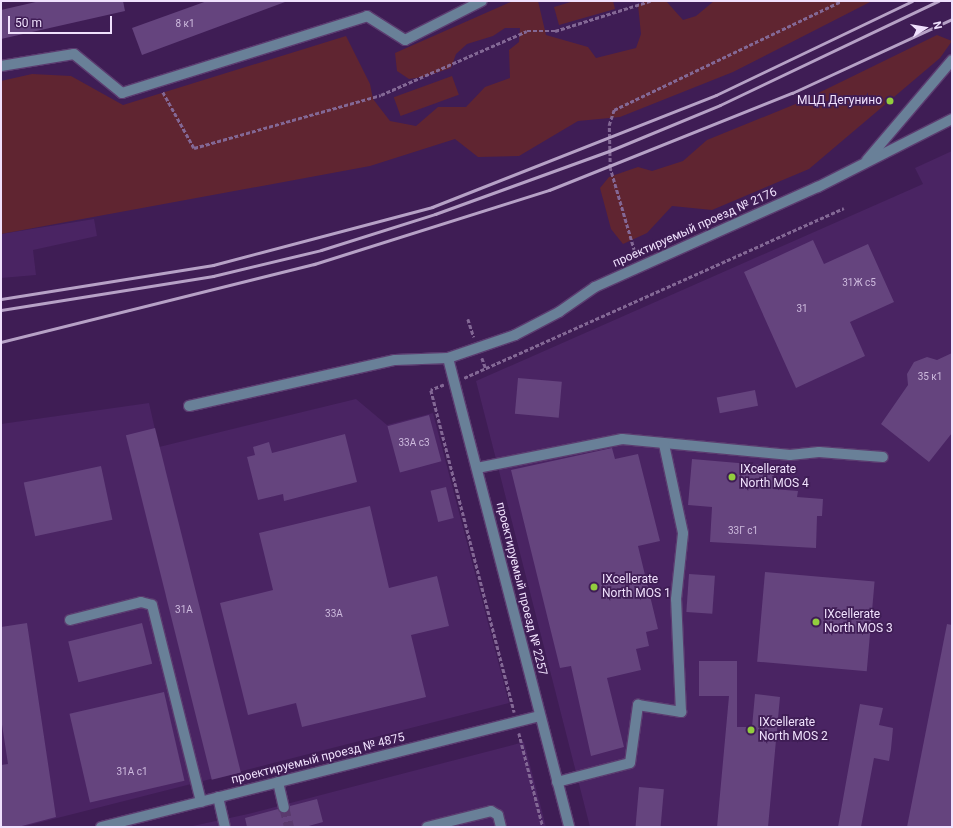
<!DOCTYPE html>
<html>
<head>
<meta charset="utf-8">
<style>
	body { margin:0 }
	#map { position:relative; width:953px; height:828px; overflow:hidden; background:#3f1d55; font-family:Roboto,sans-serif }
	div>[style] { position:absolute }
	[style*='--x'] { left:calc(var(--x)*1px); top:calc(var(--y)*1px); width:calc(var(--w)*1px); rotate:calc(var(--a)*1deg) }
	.built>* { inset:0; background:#4a2463 }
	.green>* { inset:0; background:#602531; transform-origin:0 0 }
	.building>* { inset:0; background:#65447e; transform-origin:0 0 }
	.minor-tunnel>* { height:10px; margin-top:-5px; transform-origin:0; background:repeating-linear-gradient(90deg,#5a3a6e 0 10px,transparent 0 15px) }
	.path>* { height:2.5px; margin-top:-1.25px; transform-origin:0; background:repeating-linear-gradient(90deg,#836895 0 4px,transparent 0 6px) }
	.roads { filter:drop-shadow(1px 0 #5b3c70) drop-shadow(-1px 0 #5b3c70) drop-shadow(0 1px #5b3c70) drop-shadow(0 -1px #5b3c70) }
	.minor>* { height:10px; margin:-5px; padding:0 5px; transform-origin:5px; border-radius:5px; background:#698098 }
	.rail>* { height:3px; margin:-1.5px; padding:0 1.5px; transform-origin:1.5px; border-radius:1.5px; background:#b6a1c6 }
	.dots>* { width:11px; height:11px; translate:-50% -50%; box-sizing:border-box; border:2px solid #3f1d55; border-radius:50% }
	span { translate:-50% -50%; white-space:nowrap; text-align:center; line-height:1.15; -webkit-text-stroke:3.5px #3f1d55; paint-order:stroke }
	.number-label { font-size:10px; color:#cdbadd }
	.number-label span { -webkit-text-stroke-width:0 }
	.poi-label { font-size:12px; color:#f0e1fd }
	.right { translate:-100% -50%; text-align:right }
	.left { translate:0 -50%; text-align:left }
	.street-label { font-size:12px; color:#f0e1fd }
	.frame { position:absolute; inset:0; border:2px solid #f0e1fd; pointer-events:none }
	.north { position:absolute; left:905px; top:8px; width:40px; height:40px; -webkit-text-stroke:3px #3f1d55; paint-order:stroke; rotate:78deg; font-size:11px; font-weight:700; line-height:16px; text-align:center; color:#f0e1fd }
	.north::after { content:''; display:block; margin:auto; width:14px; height:18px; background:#f0e1fd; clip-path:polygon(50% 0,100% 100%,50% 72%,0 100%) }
	.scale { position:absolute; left:8px; top:16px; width:104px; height:18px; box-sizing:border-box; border:2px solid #f0e1fd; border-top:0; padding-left:5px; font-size:12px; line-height:14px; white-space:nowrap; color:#f0e1fd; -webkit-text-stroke:3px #3f1d55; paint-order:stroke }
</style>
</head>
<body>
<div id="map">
	<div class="built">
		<div style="clip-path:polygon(952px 151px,952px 827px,590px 827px,476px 381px,923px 184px,915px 168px)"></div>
		<div style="clip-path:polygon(94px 219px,97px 236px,33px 250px,36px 275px,1px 278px,1px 234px)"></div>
		<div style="clip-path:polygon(356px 399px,387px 425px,433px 413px,509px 703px,22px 827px,1px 827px,1px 424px,149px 403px,159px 447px)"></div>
		<div style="clip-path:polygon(524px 742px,546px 827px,188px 827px,248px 814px)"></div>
	</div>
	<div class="green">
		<div style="clip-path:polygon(513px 1px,538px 1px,546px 35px,588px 47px,596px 58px,636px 48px,641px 34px,638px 5px,646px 1px,666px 1px,683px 20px,696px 16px,714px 1px,872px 1px,733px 72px,620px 117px,578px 121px,519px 156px,478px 157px,455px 139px,370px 166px,1px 234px,1px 81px,32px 74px,71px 76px,123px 105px,346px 36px,370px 84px,373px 99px,390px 121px,416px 126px,438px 107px,466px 107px,485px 87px,510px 78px,509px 50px,519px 42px,520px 28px,505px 28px,493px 36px,467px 44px,456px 54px,451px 68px,423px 77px,409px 79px,397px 71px,395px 53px)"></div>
		<div style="clip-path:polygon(574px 1px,613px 1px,615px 9px,559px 25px,554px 7px)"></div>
		<div style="clip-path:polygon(937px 35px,952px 41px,940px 58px,809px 169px,712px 210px,672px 206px,647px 233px,623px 244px,611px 229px,600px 188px,609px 177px,638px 167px,652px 171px,683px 161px,707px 140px,798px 103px)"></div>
		<div style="left:452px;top:76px;width:20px;height:62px;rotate:70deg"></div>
	</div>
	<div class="building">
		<div style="clip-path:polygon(40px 1px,123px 1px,125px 11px,1px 39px,1px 10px)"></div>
		<div style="clip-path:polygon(207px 1px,285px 2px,142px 55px,132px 28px)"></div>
		<div style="clip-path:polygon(813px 240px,824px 264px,868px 244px,894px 302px,850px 322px,865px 356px,796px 388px,744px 272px)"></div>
		<div style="clip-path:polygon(952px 353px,952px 433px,929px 462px,881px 424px,908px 385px,907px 374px,914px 362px,927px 357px,937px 360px)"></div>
		<div style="left:518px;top:378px;width:44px;height:36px;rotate:5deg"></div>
		<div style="left:755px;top:390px;width:16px;height:39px;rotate:79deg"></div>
		<div style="left:429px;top:415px;width:48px;height:43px;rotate:75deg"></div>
		<div style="left:155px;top:428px;width:355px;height:30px;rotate:76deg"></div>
		<div style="clip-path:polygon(345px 434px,357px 482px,284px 501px,283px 494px,258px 500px,247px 457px,255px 455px,253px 447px,269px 442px,272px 453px)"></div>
		<div style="clip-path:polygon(612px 448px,615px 459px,638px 454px,660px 541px,638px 546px,658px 629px,646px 632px,649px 646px,636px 649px,641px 670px,607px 678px,624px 747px,591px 756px,571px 666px,560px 668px,511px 470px)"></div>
		<div style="clip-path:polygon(692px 459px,774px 466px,773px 489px,798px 491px,797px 497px,823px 499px,822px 516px,817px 516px,816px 548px,710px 542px,712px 507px,688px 505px)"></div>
		<div style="left:101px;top:466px;width:55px;height:79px;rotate:78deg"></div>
		<div style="left:446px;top:487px;width:32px;height:16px;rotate:76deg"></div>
		<div style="clip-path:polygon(370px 506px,389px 588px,437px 576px,449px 626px,411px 635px,426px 697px,302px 727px,296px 703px,248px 715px,220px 603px,273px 590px,259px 533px)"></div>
		<div style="left:765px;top:572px;width:110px;height:90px;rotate:5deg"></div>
		<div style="left:689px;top:574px;width:26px;height:38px;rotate:4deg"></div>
		<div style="clip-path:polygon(27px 623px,56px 817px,18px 827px,1px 827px,1px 765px,8px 764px,1px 718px,1px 627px)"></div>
		<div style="left:142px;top:623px;width:42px;height:76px;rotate:76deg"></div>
		<div style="clip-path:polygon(947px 624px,952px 625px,952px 827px,907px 827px)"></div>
		<div style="clip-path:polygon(699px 661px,737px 661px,737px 727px,752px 727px,755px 694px,780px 697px,768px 827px,717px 827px,729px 696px,699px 696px)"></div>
		<div style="left:164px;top:692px;width:91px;height:97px;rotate:77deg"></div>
		<div style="clip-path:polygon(860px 704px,883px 708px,879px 725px,893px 728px,891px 749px,889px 761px,874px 758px,861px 827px,838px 827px)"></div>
		<div style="left:639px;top:787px;width:25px;height:40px;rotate:5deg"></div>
		<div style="clip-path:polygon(317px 799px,323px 822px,305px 827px,247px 827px,245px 818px,278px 809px,286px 813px,290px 806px)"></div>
	</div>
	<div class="minor-tunnel">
		<div style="--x:284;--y:807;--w:21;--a:76"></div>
	</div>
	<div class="path">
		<div style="--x:163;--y:92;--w:64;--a:61"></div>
		<div style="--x:194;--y:148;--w:194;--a:-15.8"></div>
		<div style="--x:381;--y:95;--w:159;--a:-23.7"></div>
		<div style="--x:527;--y:31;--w:28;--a:0"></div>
		<div style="--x:555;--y:31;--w:100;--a:-17.5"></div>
		<div style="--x:636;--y:257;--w:93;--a:-106.3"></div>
		<div style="--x:610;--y:168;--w:43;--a:-91.3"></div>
		<div style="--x:609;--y:125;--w:16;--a:-72"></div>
		<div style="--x:614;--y:110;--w:252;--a:-25.6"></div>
		<div style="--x:468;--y:319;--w:19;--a:72"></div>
		<div style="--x:482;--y:358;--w:12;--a:70"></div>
		<div style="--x:464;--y:378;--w:416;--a:-24.1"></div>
		<div style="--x:444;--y:385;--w:14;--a:159"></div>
		<div style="--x:431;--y:390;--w:333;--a:75.5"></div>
		<div style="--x:519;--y:733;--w:97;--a:75.7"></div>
	</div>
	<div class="roads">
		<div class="minor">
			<div style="--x:1;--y:66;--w:74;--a:-9.3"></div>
			<div style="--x:74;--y:54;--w:62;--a:39.1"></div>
			<div style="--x:122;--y:93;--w:257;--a:-17.4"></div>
			<div style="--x:367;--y:16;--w:45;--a:32.3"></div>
			<div style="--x:405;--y:40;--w:86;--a:-26.9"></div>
			<div style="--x:867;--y:160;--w:131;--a:-49.6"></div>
			<div style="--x:448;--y:358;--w:484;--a:75.5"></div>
			<div style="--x:189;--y:406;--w:211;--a:-12.6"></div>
			<div style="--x:395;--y:360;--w:53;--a:-2.2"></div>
			<div style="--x:448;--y:358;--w:71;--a:-18.9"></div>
			<div style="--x:515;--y:335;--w:50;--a:-27.6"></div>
			<div style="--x:559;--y:312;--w:44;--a:-34.8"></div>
			<div style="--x:595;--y:287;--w:244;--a:-24.2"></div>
			<div style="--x:818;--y:187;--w:150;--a:-26.9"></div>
			<div style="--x:477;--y:468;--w:148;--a:-11.3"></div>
			<div style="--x:622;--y:439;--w:169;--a:5.4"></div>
			<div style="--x:790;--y:455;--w:29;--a:-6"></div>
			<div style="--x:819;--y:452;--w:64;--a:4.5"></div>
			<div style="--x:70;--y:620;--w:73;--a:-14.2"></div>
			<div style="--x:141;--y:602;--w:11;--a:15"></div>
			<div style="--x:152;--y:605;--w:203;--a:76"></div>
			<div style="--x:278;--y:782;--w:26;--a:77"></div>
			<div style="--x:557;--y:782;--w:75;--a:-14.6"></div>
			<div style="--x:630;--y:763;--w:59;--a:-82.1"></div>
			<div style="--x:638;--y:705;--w:44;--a:9.2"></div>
			<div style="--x:681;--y:712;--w:113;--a:-92.5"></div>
			<div style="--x:676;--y:599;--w:66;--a:-83.9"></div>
			<div style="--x:683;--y:533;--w:91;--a:-102.1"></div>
			<div style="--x:218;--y:797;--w:31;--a:77"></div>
			<div style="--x:101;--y:827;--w:453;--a:-14.2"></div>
			<div style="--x:427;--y:827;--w:66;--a:-14"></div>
			<div style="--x:491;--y:811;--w:8;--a:30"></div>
			<div style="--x:498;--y:815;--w:12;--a:76"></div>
		</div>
	</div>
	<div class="rail">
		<div style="--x:1;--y:299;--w:215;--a:-9.1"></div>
		<div style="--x:213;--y:265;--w:227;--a:-14.8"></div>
		<div style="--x:432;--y:207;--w:305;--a:-21.5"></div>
		<div style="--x:716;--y:95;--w:217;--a:-25.6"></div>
		<div style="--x:1;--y:310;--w:215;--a:-9.1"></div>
		<div style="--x:213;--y:276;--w:111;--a:-13.5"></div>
		<div style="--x:321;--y:250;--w:120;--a:-17.5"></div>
		<div style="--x:435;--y:214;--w:185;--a:-19.9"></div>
		<div style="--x:609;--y:151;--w:120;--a:-22.5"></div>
		<div style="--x:720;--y:105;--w:242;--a:-25.5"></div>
		<div style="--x:1;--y:342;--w:323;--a:-14"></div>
		<div style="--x:314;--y:264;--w:246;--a:-17.5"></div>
		<div style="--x:549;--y:190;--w:262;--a:-21.8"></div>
		<div style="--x:792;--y:93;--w:176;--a:-24.8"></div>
	</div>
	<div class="dots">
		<div style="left:890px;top:101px;background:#92cd3e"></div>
		<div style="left:732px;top:477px;background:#92cd3e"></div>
		<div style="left:594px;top:587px;background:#92cd3e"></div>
		<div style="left:816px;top:622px;background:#92cd3e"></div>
		<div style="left:751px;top:730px;background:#92cd3e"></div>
	</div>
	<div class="number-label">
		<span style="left:185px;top:24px">8 к1</span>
		<span style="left:859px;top:283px">31Ж с5</span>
		<span style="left:802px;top:309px">31</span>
		<span style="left:930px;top:377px">35 к1</span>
		<span style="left:414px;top:443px">33А с3</span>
		<span style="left:743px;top:531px">33Г с1</span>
		<span style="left:184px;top:610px">31А</span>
		<span style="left:334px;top:614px">33А</span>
		<span style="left:132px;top:772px">31А с1</span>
	</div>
	<div class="poi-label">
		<span class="right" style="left:882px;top:101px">МЦД Дегунино</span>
		<span class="left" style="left:740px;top:477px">IXcellerate<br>North MOS 4</span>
		<span class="left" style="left:602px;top:587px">IXcellerate<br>North MOS 1</span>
		<span class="left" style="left:824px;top:622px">IXcellerate<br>North MOS 3</span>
		<span class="left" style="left:759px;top:730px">IXcellerate<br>North MOS 2</span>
	</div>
	<div class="street-label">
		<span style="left:695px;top:228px;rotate:-24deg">проектируемый проезд № 2176</span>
		<span style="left:521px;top:589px;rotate:76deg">проектируемый проезд № 2257</span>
		<span style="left:318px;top:759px;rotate:-14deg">проектируемый проезд № 4875</span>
	</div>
	<div class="frame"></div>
	<div class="north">N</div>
	<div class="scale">50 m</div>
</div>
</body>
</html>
